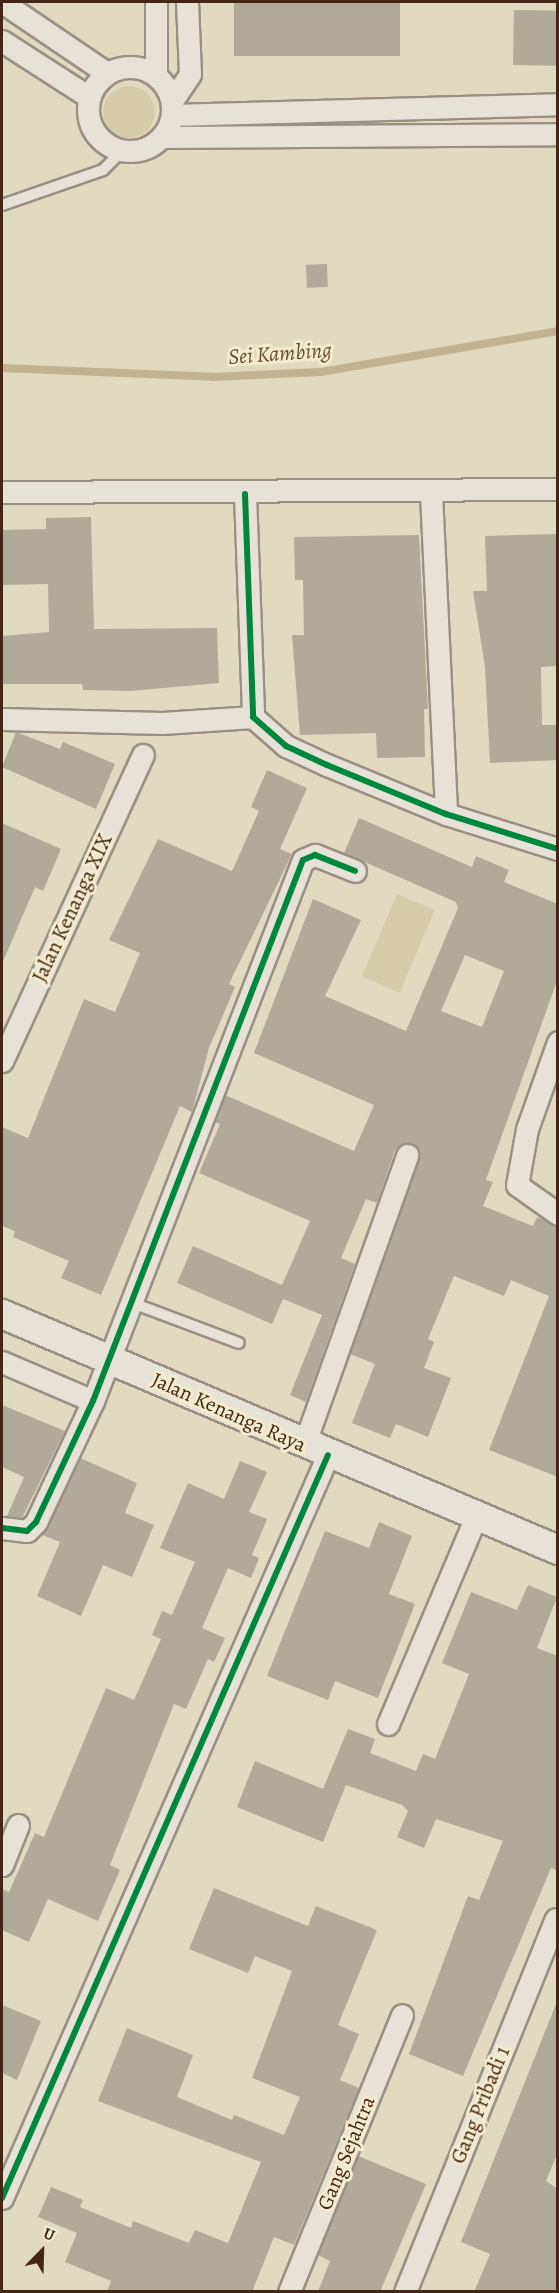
<!DOCTYPE html>
<html>
<head>
<meta charset="utf-8">
<style>
	body { margin:0 }
	#map { position:relative; width:559px; height:2293px; overflow:hidden; background:#e1d9c0; font-family:Alegreya,serif }
	div>[style] { position:absolute }
	[style*='--x'] { left:calc(var(--x)*1px); top:calc(var(--y)*1px); width:calc(var(--w)*1px); rotate:calc(var(--a)*1deg) }
	.green>* { inset:0; background:#d8cbaa; transform-origin:0 0 }
	.round { border-radius:50% }
	.stream>* { height:8px; margin:-4px; padding:0 4px; transform-origin:4px; border-radius:4px; background:#c2b292 }
	.building>* { inset:0; background:#b2aa99; transform-origin:0 0 }
	.roads { filter:drop-shadow(2px 0 #999081) drop-shadow(-2px 0 #999081) drop-shadow(0 2px #999081) drop-shadow(0 -2px #999081) }
	.lane>* { height:10px; margin:-5px; padding:0 5px; transform-origin:5px; border-radius:5px; background:#e7e2d6 }
	.street>* { height:21px; margin:-10.5px; padding:0 10.5px; transform-origin:10.5px; border-radius:10.5px; background:#e7e2d6 }
	.street>.ring { margin:-10.5px; padding:0; box-sizing:content-box; background:none; border:21px solid #e7e2d6; border-radius:50% }
	.secondary>* { height:28px; margin:-14px; padding:0 14px; transform-origin:14px; border-radius:14px; background:#e7e2d6 }
	.cycleway>* { height:6px; margin:-3px; padding:0 3px; transform-origin:3px; border-radius:3px; background:#00873e }
	span { translate:-50% -50%; white-space:nowrap; text-align:center; line-height:1.15; -webkit-text-stroke:6px #f4ebce; paint-order:stroke }
	.street-label { font-size:21px; color:#442616 }
	.water-label { font-size:22px; color:#664b35; font-style:italic }
	.frame { position:absolute; inset:0; border:3px solid #442616; pointer-events:none }
	.north { position:absolute; left:12px; top:2221px; width:60px; height:60px; -webkit-text-stroke:4px #f4ebce; paint-order:stroke; rotate:23deg; font-size:16px; font-weight:700; line-height:24px; text-align:center; color:#442616 }
	.north::after { content:''; display:block; margin:auto; width:21px; height:27px; background:#442616; clip-path:polygon(50% 0,100% 100%,50% 72%,0 100%) }
</style>
</head>
<body>
<div id="map">
	<div class="green">
		<div class="round" style="left:103px;top:86px;width:52px;height:52px"></div>
		<div style="left:397px;top:894px;width:41px;height:90px;rotate:23deg"></div>
	</div>
	<div class="stream">
		<div style="--x:2;--y:368;--w:211;--a:2.4"></div>
		<div style="--x:213;--y:377;--w:108;--a:-2.7"></div>
		<div style="--x:321;--y:372;--w:241;--a:-9.8"></div>
	</div>
	<div class="building">
		<div style="left:234px;top:2px;width:166px;height:54px"></div>
		<div style="left:514px;top:10px;width:44px;height:55px;rotate:1deg"></div>
		<div style="left:327px;top:264px;width:23px;height:21px;rotate:88deg"></div>
		<div style="clip-path:polygon(91px 517px,94px 629px,217px 628px,219px 683px,130px 691px,83px 690px,82px 684px,2px 684px,2px 636px,49px 632px,48px 584px,3px 585px,2px 530px,46px 529px,46px 518px)"></div>
		<div style="clip-path:polygon(558px 534px,558px 666px,541px 667px,542px 725px,558px 725px,558px 760px,490px 763px,485px 667px,473px 591px,487px 591px,485px 536px)"></div>
		<div style="clip-path:polygon(419px 535px,428px 709px,424px 709px,425px 757px,377px 758px,376px 733px,300px 735px,292px 635px,304px 635px,303px 580px,295px 580px,294px 537px)"></div>
		<div style="clip-path:polygon(16px 732px,60px 749px,63px 742px,115px 764px,96px 809px,2px 767px)"></div>
		<div style="clip-path:polygon(267px 770px,307px 788px,280px 849px,292px 854px,229px 984px,235px 987px,209px 1048px,192px 1112px,180px 1106px,101px 1295px,61px 1278px,69px 1261px,13px 1237px,15px 1231px,2px 1226px,2px 1127px,28px 1138px,84px 999px,115px 1012px,140px 953px,109px 940px,158px 839px,232px 871px,259px 811px,251px 807px)"></div>
		<div style="clip-path:polygon(evenodd,359px 818px,472px 867px,476px 856px,509px 870px,504px 882px,558px 904px,558px 978px,486px 1180px,493px 1182px,483px 1206px,533px 1226px,537px 1217px,558px 1227px,558px 1477px,489px 1450px,549px 1296px,511px 1280px,504px 1296px,454px 1276px,428px 1339px,434px 1342px,424px 1368px,451px 1378px,428px 1437px,396px 1424px,390px 1438px,352px 1423px,375px 1364px,350px 1354px,419px 1159px,412px 1143px,395px 1150px,377px 1203px,366px 1199px,341px 1258px,355px 1264px,306px 1402px,290px 1395px,322px 1315px,283px 1299px,272px 1324px,177px 1283px,193px 1246px,282px 1285px,310px 1221px,199px 1173px,220px 1124px,215px 1122px,225px 1095px,354px 1151px,374px 1105px,254px 1053px,313px 899px,361px 920px,325px 996px,406px 1031px,458px 908px,456px 902px,344px 853px,359px 818px,465px 955px,504px 971px,482px 1027px,441px 1011px,465px 955px)"></div>
		<div style="clip-path:polygon(2px 823px,61px 849px,43px 891px,35px 887px,2px 964px)"></div>
		<div style="clip-path:polygon(2px 1405px,65px 1431px,22px 1518px,7px 1516px,24px 1477px,2px 1467px)"></div>
		<div style="clip-path:polygon(80px 1458px,137px 1483px,125px 1513px,154px 1525px,132px 1577px,103px 1565px,81px 1616px,37px 1596px,60px 1542px,42px 1535px)"></div>
		<div style="clip-path:polygon(240px 1461px,267px 1472px,249px 1512px,267px 1519px,252px 1555px,259px 1558px,251px 1578px,228px 1568px,202px 1628px,225px 1638px,214px 1662px,208px 1659px,186px 1709px,174px 1704px,110px 1865px,120px 1870px,98px 1921px,48px 1899px,29px 1942px,2px 1930px,2px 1889px,9px 1892px,35px 1833px,44px 1837px,106px 1688px,134px 1700px,161px 1639px,152px 1635px,162px 1611px,172px 1615px,195px 1562px,160px 1548px,188px 1483px,224px 1499px)"></div>
		<div style="clip-path:polygon(379px 1522px,412px 1536px,389px 1594px,415px 1604px,378px 1698px,335px 1681px,328px 1700px,267px 1676px,325px 1531px,369px 1548px)"></div>
		<div style="clip-path:polygon(528px 1585px,557px 1597px,537px 1648px,558px 1656px,558px 1871px,551px 1868px,463px 2076px,409px 2054px,468px 1896px,479px 1900px,503px 1841px,436px 1819px,424px 1848px,397px 1837px,408px 1811px,402px 1805px,346px 1785px,323px 1842px,237px 1807px,255px 1761px,323px 1789px,348px 1729px,375px 1739px,370px 1753px,416px 1771px,423px 1754px,435px 1759px,469px 1674px,442px 1663px,471px 1592px,517px 1610px)"></div>
		<div style="clip-path:polygon(214px 1888px,308px 1926px,316px 1906px,377px 1930px,338px 2025px,359px 2034px,340px 2080px,359px 2088px,294px 2245px,274px 2237px,252px 2292px,107px 2292px,111px 2281px,65px 2262px,77px 2233px,38px 2217px,51px 2187px,83px 2200px,80px 2207px,131px 2228px,133px 2221px,189px 2243px,195px 2230px,228px 2243px,261px 2162px,98px 2101px,127px 2028px,193px 2055px,177px 2097px,232px 2120px,234px 2115px,284px 2135px,300px 2097px,252px 2078px,292px 1971px,255px 1956px,248px 1973px,189px 1949px)"></div>
		<div style="clip-path:polygon(556px 2004px,558px 2152px,546px 2181px,558px 2189px,558px 2292px,474px 2292px,490px 2254px,461px 2242px)"></div>
		<div style="clip-path:polygon(2px 2005px,41px 2021px,17px 2080px,2px 2073px)"></div>
		<div style="clip-path:polygon(358px 2156px,426px 2184px,380px 2292px,318px 2292px,330px 2261px,318px 2255px)"></div>
	</div>
	<div class="roads">
		<div class="lane">
			<div style="--x:2;--y:205;--w:107;--a:-19.1"></div>
			<div style="--x:103;--y:170;--w:27;--a:-45"></div>
			<div style="--x:130;--y:1302;--w:116;--a:20.6"></div>
		</div>
		<div class="street">
			<div style="--x:2;--y:2;--w:127;--a:34.1"></div>
			<div style="--x:2;--y:41;--w:103;--a:32.8"></div>
			<div class="ring" style="left:88px;top:67px;width:63px;height:63px"></div>
			<div style="--x:156;--y:75;--w:73;--a:-90"></div>
			<div style="--x:172;--y:101;--w:32;--a:-56"></div>
			<div style="--x:190;--y:74;--w:72;--a:-92.4"></div>
			<div style="--x:172;--y:115;--w:386;--a:-1.6"></div>
			<div style="--x:163;--y:137;--w:395;--a:-0.4"></div>
			<div style="--x:2;--y:492;--w:556;--a:-0.31"></div>
			<div style="--x:431;--y:493;--w:321;--a:87.3"></div>
			<div style="--x:245;--y:494;--w:223;--a:87.9"></div>
			<div style="--x:253;--y:717;--w:44;--a:41.3"></div>
			<div style="--x:286;--y:746;--w:45;--a:24.9"></div>
			<div style="--x:327;--y:765;--w:129;--a:22.4"></div>
			<div style="--x:446;--y:814;--w:117;--a:17.4"></div>
			<div style="--x:2;--y:719;--w:160;--a:1.4"></div>
			<div style="--x:162;--y:723;--w:91;--a:-3.8"></div>
			<div style="--x:558;--y:1042;--w:92;--a:109.6"></div>
			<div style="--x:527;--y:1129;--w:57;--a:100.1"></div>
			<div style="--x:517;--y:1185;--w:50;--a:35.3"></div>
			<div style="--x:2;--y:1061;--w:337;--a:-65.3"></div>
			<div style="--x:2;--y:1362;--w:99;--a:23.2"></div>
			<div style="--x:304;--y:1445;--w:308;--a:-70.4"></div>
			<div style="--x:2;--y:1528;--w:25;--a:7"></div>
			<div style="--x:27;--y:1531;--w:13;--a:-45"></div>
			<div style="--x:36;--y:1522;--w:134;--a:-64.8"></div>
			<div style="--x:93;--y:1401;--w:580;--a:-68.79"></div>
			<div style="--x:303;--y:860;--w:13;--a:-23"></div>
			<div style="--x:315;--y:855;--w:43;--a:21.8"></div>
			<div style="--x:388;--y:1724;--w:225;--a:-67"></div>
			<div style="--x:2;--y:1865;--w:43;--a:-68.2"></div>
			<div style="--x:2;--y:2198;--w:811;--a:-66.31"></div>
			<div style="--x:289;--y:2292;--w:299;--a:-67.8"></div>
			<div style="--x:405;--y:2292;--w:402;--a:-68"></div>
		</div>
		<div class="secondary">
			<div style="--x:2;--y:1314;--w:604;--a:23"></div>
		</div>
	</div>
	<div class="cycleway">
		<div style="--x:245;--y:494;--w:223;--a:87.9"></div>
		<div style="--x:253;--y:717;--w:44;--a:41.3"></div>
		<div style="--x:286;--y:746;--w:45;--a:24.9"></div>
		<div style="--x:327;--y:765;--w:129;--a:22.4"></div>
		<div style="--x:446;--y:814;--w:117;--a:17.4"></div>
		<div style="--x:2;--y:1528;--w:25;--a:7"></div>
		<div style="--x:27;--y:1531;--w:13;--a:-45"></div>
		<div style="--x:36;--y:1522;--w:134;--a:-64.8"></div>
		<div style="--x:93;--y:1401;--w:580;--a:-68.79"></div>
		<div style="--x:303;--y:860;--w:13;--a:-23"></div>
		<div style="--x:315;--y:855;--w:43;--a:21.8"></div>
		<div style="--x:2;--y:2198;--w:811;--a:-66.31"></div>
	</div>
	<div class="street-label">
		<span style="left:72px;top:908px;rotate:-65deg">Jalan Kenanga XIX</span>
		<span style="left:229px;top:1412px;rotate:24deg">Jalan Kenanga Raya</span>
		<span style="left:480px;top:2105px;rotate:-68deg">Gang Pribadi 1</span>
		<span style="left:346px;top:2153px;rotate:-68deg">Gang Sejahtra</span>
	</div>
	<div class="water-label">
		<span style="left:280px;top:354px;rotate:-4deg">Sei Kambing</span>
	</div>
	<div class="frame"></div>
	<div class="north">U</div>
</div>
</body>
</html>
